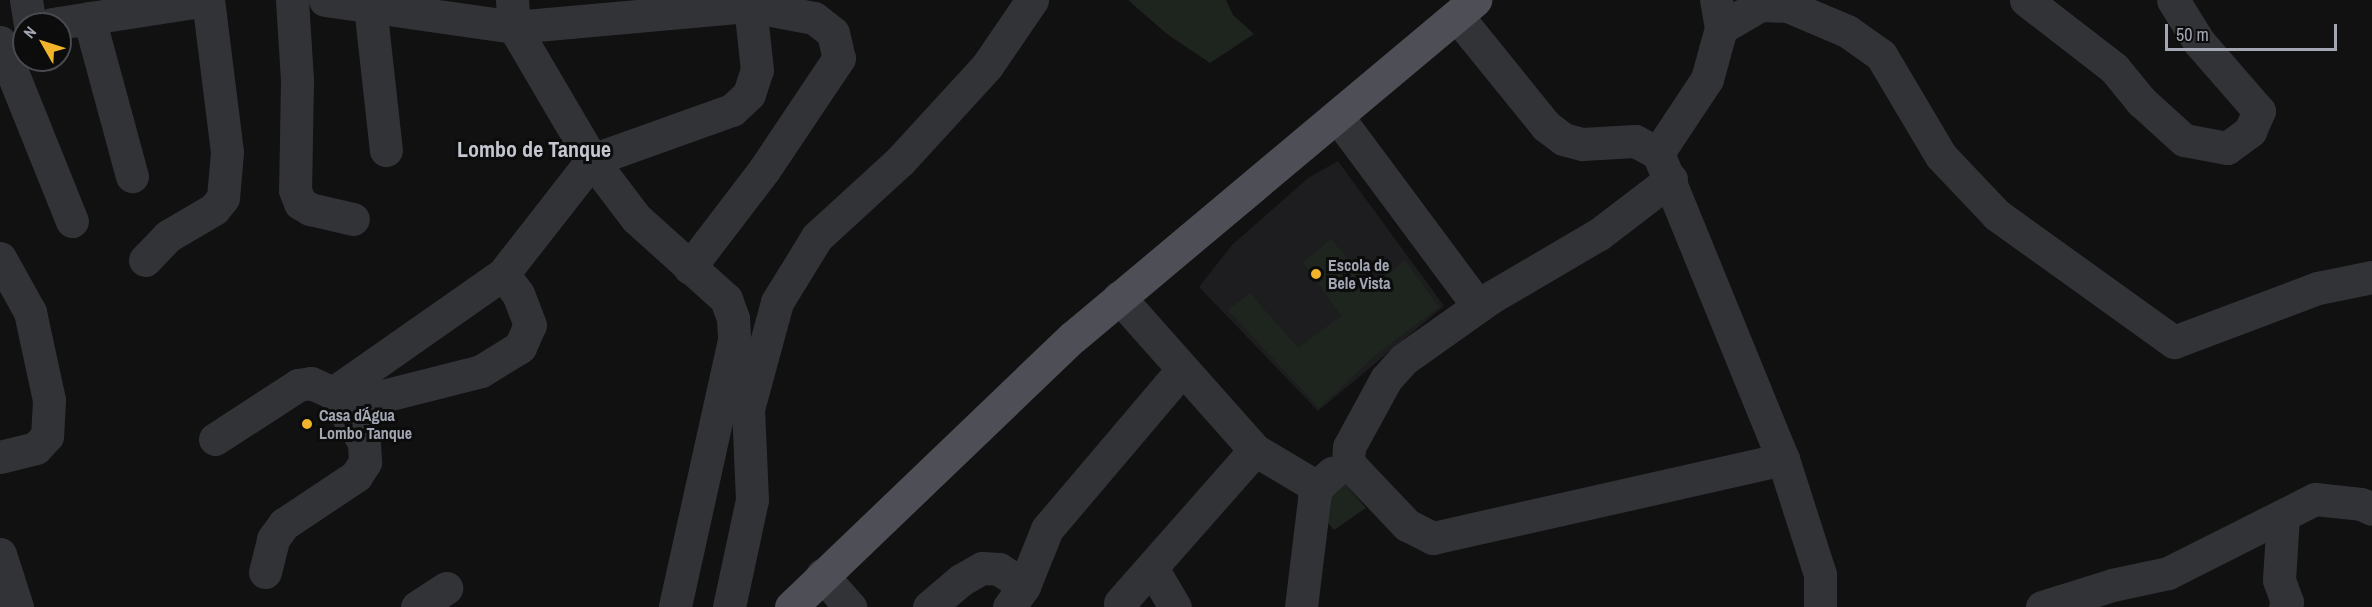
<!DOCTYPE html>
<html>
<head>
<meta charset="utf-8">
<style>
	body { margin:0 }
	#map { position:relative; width:2372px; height:607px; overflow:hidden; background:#111112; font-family:"Archivo Narrow",sans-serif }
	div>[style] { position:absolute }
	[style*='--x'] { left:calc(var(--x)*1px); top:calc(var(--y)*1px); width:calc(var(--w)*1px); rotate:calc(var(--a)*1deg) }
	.built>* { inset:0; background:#1d1d1f }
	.green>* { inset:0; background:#1d251e }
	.minor>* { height:33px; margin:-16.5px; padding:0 16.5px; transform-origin:16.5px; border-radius:16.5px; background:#323337 }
	.major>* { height:33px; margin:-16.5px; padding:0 16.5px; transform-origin:16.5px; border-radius:16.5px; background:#4e4f56 }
	.dots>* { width:16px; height:16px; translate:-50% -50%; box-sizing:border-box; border:3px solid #0c0c0d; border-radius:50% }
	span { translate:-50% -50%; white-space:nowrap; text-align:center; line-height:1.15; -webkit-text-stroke:6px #0c0c0d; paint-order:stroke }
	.poi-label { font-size:16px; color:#a2a7b3; font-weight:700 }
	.left { translate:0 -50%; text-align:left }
	.district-label { font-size:22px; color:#c3c6cf; font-weight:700 }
	.north { position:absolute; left:12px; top:12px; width:60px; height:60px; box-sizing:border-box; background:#0c0c0d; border:2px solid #484a4f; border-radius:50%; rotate:309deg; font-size:16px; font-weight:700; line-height:24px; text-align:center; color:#a2a7b3 }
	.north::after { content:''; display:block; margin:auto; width:21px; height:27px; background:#f1b42a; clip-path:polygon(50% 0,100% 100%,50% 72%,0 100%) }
	.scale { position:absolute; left:2165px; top:24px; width:172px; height:27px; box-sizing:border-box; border:3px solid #a2a7b3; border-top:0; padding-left:8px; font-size:18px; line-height:21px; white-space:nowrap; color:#a2a7b3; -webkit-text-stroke:4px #0c0c0d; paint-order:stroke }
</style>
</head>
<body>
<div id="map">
	<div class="built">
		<div style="clip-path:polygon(1338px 161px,1444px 306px,1318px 411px,1199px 287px,1232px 245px,1308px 178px)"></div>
	</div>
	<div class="green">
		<div style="clip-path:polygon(1128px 0,1226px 0,1233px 15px,1254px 34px,1210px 63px,1167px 34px)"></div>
		<div style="clip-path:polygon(1331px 239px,1371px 287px,1405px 260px,1439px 307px,1378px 353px,1319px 408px,1228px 310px,1250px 293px,1298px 348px,1341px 316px,1303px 262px)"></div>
		<div style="clip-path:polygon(1345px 484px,1366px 508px,1334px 530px,1323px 517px,1323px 500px)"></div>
	</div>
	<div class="minor">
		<div style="--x:26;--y:0;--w:24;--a:81"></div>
		<div style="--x:292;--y:0;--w:80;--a:86.4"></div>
		<div style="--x:297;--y:80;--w:110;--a:91"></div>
		<div style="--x:295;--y:190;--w:14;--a:69"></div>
		<div style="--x:300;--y:203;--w:12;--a:31"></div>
		<div style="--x:310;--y:209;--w:44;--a:13.1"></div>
		<div style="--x:325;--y:0;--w:191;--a:8.1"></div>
		<div style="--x:514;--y:27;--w:154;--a:59.6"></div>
		<div style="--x:592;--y:160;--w:73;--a:52.8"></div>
		<div style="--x:636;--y:218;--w:121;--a:42"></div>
		<div style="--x:726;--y:299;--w:20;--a:70"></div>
		<div style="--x:733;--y:318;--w:22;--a:87"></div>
		<div style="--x:734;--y:340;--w:273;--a:102.5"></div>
		<div style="--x:512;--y:0;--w:27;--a:86"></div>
		<div style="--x:514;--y:27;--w:237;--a:-5.1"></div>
		<div style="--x:750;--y:6;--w:65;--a:10.6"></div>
		<div style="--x:814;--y:18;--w:24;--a:38"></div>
		<div style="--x:833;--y:33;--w:26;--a:77"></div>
		<div style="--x:839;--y:58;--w:135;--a:123.8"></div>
		<div style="--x:764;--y:170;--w:123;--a:127.4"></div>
		<div style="--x:2026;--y:0;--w:111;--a:37.7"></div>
		<div style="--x:2114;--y:68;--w:43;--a:50.7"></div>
		<div style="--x:2141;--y:101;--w:58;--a:42.2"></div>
		<div style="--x:2184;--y:140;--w:44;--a:10.5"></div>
		<div style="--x:2227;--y:148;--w:29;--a:-36"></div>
		<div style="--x:2250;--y:131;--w:22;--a:-66"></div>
		<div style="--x:2259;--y:111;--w:91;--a:-131"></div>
		<div style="--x:2199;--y:42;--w:49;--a:-121.8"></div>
		<div style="--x:370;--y:6;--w:145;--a:83.7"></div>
		<div style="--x:1457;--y:16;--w:141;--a:51"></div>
		<div style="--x:1546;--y:126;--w:21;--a:37"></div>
		<div style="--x:1563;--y:139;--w:20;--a:15"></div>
		<div style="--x:1582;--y:144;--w:53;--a:-3.2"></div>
		<div style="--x:1635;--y:141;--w:26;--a:28"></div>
		<div style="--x:1658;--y:153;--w:331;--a:67.8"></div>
		<div style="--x:1783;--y:459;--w:121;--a:72.2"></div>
		<div style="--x:1820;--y:574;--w:33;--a:90"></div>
		<div style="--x:89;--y:18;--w:164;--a:74.8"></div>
		<div style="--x:52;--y:24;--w:157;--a:-8.8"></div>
		<div style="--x:1721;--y:28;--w:45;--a:-30.5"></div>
		<div style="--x:1760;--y:5;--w:28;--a:2"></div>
		<div style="--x:1788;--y:6;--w:64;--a:23"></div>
		<div style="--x:1847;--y:31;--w:42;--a:35.2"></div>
		<div style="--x:1881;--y:55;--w:117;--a:59.3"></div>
		<div style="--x:1941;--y:156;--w:81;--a:46.5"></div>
		<div style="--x:1997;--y:215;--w:218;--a:35.7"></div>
		<div style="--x:2174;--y:342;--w:154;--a:-20.6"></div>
		<div style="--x:2318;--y:288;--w:55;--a:-11.5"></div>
		<div style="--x:0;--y:42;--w:193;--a:68.1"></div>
		<div style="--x:1337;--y:116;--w:237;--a:53.4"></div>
		<div style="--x:1658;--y:153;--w:89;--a:-56.5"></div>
		<div style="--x:1707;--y:79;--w:53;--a:-74.6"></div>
		<div style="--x:1721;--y:28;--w:28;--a:-100"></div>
		<div style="--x:1671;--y:179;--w:91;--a:142.6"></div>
		<div style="--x:1599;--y:234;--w:126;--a:149.6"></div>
		<div style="--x:1490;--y:298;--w:105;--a:144.7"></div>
		<div style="--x:1404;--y:359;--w:27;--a:132"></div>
		<div style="--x:1386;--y:379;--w:77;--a:118.6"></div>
		<div style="--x:1349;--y:447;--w:16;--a:94"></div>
		<div style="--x:1348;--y:463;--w:86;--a:46.4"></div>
		<div style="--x:1407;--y:525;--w:29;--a:27"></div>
		<div style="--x:1433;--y:538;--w:359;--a:-12.7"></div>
		<div style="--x:0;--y:258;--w:62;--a:60.9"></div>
		<div style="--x:30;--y:312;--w:90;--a:77.8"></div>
		<div style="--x:49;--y:400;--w:36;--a:93"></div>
		<div style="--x:47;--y:436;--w:16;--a:133"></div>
		<div style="--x:36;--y:448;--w:37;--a:166"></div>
		<div style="--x:145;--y:260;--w:33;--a:-46"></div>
		<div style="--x:168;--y:236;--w:53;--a:-30.4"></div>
		<div style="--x:214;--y:209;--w:14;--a:-51"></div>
		<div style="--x:223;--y:198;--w:46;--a:-85"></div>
		<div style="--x:227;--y:152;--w:153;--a:-97.1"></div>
		<div style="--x:1119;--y:297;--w:205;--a:48.4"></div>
		<div style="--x:1255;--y:450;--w:72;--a:30.8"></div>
		<div style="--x:343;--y:406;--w:142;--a:-14.2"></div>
		<div style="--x:481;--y:371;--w:46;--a:-31.6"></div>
		<div style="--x:520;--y:347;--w:24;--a:-66"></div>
		<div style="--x:530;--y:325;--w:33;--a:-111"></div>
		<div style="--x:518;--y:294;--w:25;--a:-127"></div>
		<div style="--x:215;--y:439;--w:99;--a:-33"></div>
		<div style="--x:298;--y:385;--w:13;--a:-9"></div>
		<div style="--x:311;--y:383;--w:24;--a:24"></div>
		<div style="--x:333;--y:393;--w:208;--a:-35"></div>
		<div style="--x:503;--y:274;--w:145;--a:-52"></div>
		<div style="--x:592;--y:160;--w:149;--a:-19.7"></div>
		<div style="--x:732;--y:110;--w:23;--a:-43"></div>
		<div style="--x:749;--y:94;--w:25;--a:-72"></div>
		<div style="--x:757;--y:70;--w:64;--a:-96.2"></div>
		<div style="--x:750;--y:6;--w:8;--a:-130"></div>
		<div style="--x:2283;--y:516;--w:64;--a:93.6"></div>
		<div style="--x:2279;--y:580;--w:23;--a:70"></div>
		<div style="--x:2287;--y:602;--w:5;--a:112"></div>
		<div style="--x:0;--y:554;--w:56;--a:72.2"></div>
		<div style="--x:1152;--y:568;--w:45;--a:59.5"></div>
		<div style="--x:265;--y:572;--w:34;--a:-76"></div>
		<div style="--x:273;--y:539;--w:19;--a:-54"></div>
		<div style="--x:284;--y:524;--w:87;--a:-33.7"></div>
		<div style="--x:356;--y:476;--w:17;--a:-57"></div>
		<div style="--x:365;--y:462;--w:20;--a:-93"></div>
		<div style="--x:364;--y:442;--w:58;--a:-122.3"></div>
		<div style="--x:822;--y:575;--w:43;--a:48.8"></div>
		<div style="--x:1120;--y:603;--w:204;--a:-48.6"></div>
		<div style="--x:417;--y:607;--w:35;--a:-33"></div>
		<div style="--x:729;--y:607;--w:109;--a:-77.9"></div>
		<div style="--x:752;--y:500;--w:91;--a:-92.5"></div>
		<div style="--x:748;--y:409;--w:111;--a:-74.8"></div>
		<div style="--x:777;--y:302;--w:76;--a:-58.4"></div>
		<div style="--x:817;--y:237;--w:113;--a:-42.5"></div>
		<div style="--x:900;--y:161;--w:129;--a:-47.5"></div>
		<div style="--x:987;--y:66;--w:80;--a:-55.7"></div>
		<div style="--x:929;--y:607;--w:42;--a:-40.2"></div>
		<div style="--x:961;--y:580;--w:24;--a:-30"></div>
		<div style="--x:982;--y:568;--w:17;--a:3"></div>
		<div style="--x:999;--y:569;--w:30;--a:34"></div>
		<div style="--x:1009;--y:607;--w:26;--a:-54"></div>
		<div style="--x:1024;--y:586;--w:61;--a:-68"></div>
		<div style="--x:1047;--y:529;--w:209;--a:-49.7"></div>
		<div style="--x:1301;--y:607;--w:109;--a:-83.1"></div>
		<div style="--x:1314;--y:499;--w:12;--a:-76"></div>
		<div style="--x:1317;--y:487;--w:21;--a:-43"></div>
		<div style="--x:2042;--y:607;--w:73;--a:-17.4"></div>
		<div style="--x:2112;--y:585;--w:57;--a:-12.1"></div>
		<div style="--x:2168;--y:573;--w:165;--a:-26.7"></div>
		<div style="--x:2315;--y:499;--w:46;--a:6.2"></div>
		<div style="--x:2361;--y:504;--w:12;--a:24"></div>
	</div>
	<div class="major">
		<div style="--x:791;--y:607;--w:390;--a:-43.8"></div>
		<div style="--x:1073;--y:337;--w:525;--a:-39.97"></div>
	</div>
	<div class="dots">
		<div style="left:1316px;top:274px;background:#f1b42a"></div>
		<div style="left:307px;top:424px;background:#f1b42a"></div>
	</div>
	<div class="poi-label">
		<span class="left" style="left:1328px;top:274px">Escola de<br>Bele Vista</span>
		<span class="left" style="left:319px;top:424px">Casa d´Água<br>Lombo Tanque</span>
	</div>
	<div class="district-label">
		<span style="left:534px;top:150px">Lombo de Tanque</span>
	</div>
	<div class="north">N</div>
	<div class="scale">50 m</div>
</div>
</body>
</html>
